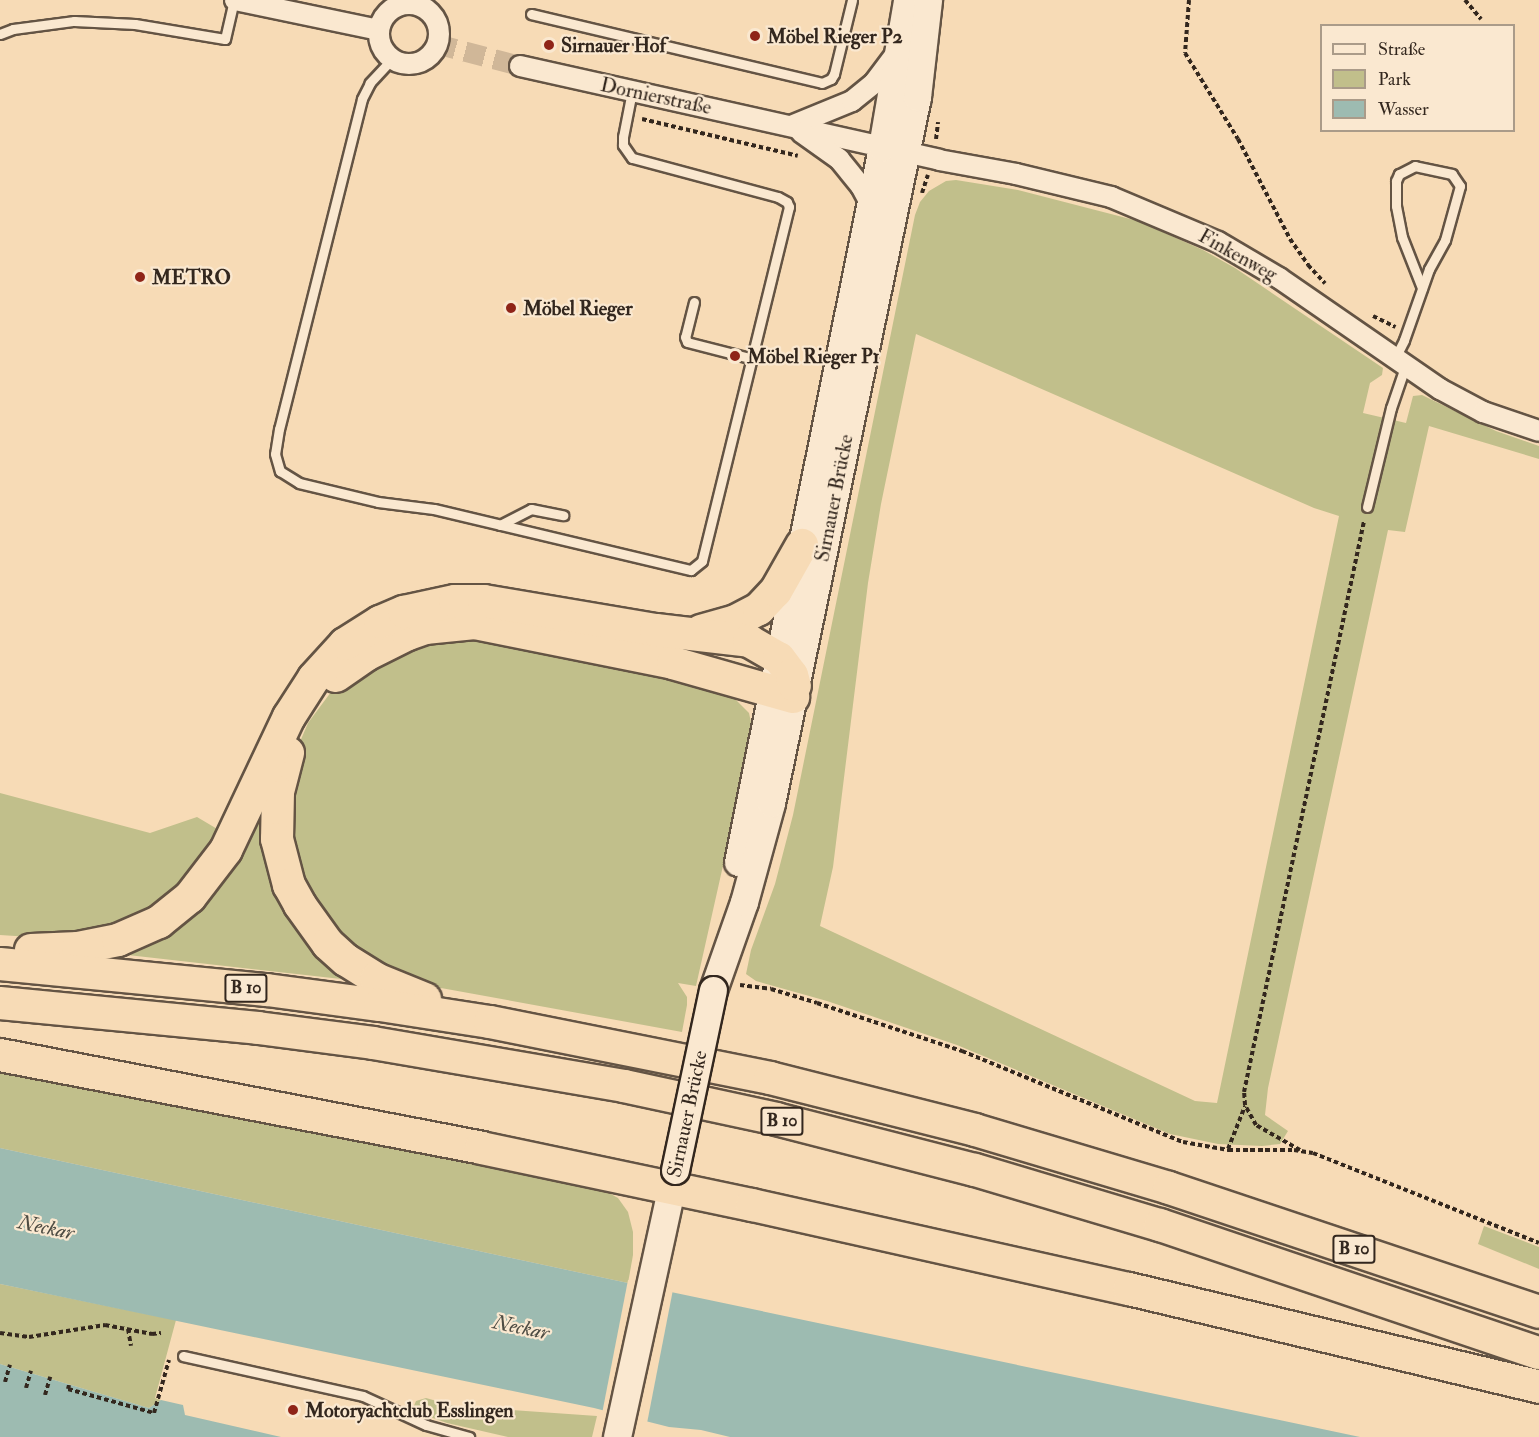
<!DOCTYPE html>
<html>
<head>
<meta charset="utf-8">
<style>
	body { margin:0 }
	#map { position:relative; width:1539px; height:1437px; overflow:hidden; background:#f7dbb6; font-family:"IM FELL Double Pica",serif }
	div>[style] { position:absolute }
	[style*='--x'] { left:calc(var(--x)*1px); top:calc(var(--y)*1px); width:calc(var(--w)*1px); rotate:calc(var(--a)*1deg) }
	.green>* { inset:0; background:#c1bf8b }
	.water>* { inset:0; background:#9dbbb1 }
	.pier>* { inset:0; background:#f7dbb6; transform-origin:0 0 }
	.minor-tunnel>* { height:20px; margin-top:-10px; transform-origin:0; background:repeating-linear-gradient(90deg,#d0b798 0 20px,transparent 0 30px) }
	.path>* { height:4px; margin-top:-2px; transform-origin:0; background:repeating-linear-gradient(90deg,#33271e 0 4.5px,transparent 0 7.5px) }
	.roads { filter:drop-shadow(2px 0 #645444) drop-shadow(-2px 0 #645444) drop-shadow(0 2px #645444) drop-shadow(0 -2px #645444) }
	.service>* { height:9px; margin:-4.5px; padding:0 4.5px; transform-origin:4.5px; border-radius:4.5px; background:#fae8d0 }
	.minor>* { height:20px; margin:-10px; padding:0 10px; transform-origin:10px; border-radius:10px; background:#fae8d0 }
	.minor>.ring { margin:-10px; padding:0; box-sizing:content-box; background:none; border:20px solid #fae8d0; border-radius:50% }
	.secondary>* { height:27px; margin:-13.5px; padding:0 13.5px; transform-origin:13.5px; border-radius:13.5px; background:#fae8d0 }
	.trunk>* { height:32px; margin:-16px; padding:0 16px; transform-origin:16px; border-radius:16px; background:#f7dbb6 }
	.bridges { filter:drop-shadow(2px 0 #33271e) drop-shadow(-2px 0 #33271e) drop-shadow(0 2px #33271e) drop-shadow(0 -2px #33271e) }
	.secondary-bridge>* { height:27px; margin:-13.5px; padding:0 13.5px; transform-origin:13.5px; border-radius:13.5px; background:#fae8d0 }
	.dots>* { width:16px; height:16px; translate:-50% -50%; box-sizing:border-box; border:3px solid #fae8d0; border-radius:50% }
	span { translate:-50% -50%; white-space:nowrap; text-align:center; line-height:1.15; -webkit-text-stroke:4.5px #fae8d0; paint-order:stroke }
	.shield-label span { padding:2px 4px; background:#fae8d0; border:2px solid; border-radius:4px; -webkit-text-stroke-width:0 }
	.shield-label { font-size:18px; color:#33271e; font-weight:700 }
	.poi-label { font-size:20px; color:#33271e; font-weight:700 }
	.left { translate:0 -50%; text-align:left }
	.street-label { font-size:20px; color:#33271e }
	.water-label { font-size:21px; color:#4e4c43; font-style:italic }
	.legend { position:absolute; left:1320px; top:24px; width:195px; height:108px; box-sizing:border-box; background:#fae8d0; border:2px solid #aa9b89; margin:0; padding:8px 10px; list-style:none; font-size:18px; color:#33271e }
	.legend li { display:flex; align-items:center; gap:12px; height:30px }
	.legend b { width:30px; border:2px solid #aa9b89 }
</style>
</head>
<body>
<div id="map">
	<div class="green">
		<div style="clip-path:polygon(evenodd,956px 180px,1018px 190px,1138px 221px,1203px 250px,1235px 268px,1383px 368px,1382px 375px,1370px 383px,1363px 413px,1406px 423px,1413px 396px,1422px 395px,1496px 431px,1539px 446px,1539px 459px,1429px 426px,1405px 532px,1388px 530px,1268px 1088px,1265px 1115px,1288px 1131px,1280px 1144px,1262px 1146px,1218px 1144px,1170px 1134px,957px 1045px,827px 1001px,756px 981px,746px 974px,751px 950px,775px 884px,793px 815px,915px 215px,920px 202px,929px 191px,946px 181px,956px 180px,916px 334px,1314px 508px,1339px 516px,1217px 1103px,1195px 1101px,820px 926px,833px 867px,868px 583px,881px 504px,916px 334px)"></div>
		<div style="clip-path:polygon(473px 636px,674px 678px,733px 697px,749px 713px,753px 732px,696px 986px,678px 983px,687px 997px,687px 1005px,682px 1032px,441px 988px,398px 977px,335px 936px,290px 857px,293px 758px,308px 723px,331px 692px,346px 678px,398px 648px)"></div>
		<div style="clip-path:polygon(265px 788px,268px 813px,350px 980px,119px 954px,141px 942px)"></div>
		<div style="clip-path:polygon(0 793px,150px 833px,197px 817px,224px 833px,197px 874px,138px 921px,61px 939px,0 935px)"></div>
		<div style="clip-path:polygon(0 1067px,598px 1187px,618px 1198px,628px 1212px,633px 1232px,633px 1255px,628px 1283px,0 1148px)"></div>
		<div style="clip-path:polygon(1484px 1226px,1539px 1247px,1539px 1269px,1478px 1244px)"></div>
		<div style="clip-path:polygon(0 1284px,176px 1320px,155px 1398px,161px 1400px,149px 1408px,0 1364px)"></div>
		<div style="clip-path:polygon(426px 1398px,454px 1406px,597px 1416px,592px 1437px,508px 1437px,447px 1423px,416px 1412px,413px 1408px,416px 1401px)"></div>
	</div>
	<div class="water">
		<div style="clip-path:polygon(0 1148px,628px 1283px,1360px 1437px,730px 1437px,701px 1430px,669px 1427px,594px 1408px,0 1284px)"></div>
		<div style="clip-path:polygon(0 1364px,149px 1408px,161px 1400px,183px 1405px,185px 1415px,281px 1437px,0 1437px)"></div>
	</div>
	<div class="pier">
		<div style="left:628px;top:1280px;width:46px;height:136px;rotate:11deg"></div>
	</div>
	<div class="minor-tunnel">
		<div style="--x:436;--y:44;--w:87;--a:14.7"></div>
	</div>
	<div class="path">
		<div style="--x:1189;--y:0;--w:53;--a:94.3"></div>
		<div style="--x:1185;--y:53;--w:101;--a:58.4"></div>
		<div style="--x:1238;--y:139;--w:113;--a:62.5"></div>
		<div style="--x:1290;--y:239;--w:32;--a:55"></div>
		<div style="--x:1308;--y:265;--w:25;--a:47"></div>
		<div style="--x:1465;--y:0;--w:25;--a:50"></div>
		<div style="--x:642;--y:119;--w:160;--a:13.3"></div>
		<div style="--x:936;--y:139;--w:17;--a:-83"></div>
		<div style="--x:922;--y:193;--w:19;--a:-72"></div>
		<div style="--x:1373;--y:316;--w:25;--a:26"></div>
		<div style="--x:740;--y:985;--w:31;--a:7"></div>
		<div style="--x:771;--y:989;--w:48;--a:16.9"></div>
		<div style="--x:817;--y:1003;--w:153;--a:18.3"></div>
		<div style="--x:962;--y:1051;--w:239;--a:22.4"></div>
		<div style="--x:1183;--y:1142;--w:46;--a:10.1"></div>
		<div style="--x:1228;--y:1150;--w:66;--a:0"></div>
		<div style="--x:1294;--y:1150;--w:19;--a:9"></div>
		<div style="--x:1313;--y:1153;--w:243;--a:21.7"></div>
		<div style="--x:1228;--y:1149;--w:46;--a:-68.4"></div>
		<div style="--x:1300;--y:1150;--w:51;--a:-150.4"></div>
		<div style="--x:1256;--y:1125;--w:23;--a:-119"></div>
		<div style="--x:1245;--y:1105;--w:13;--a:-94"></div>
		<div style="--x:1244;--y:1092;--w:583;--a:-78.13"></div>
		<div style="--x:128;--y:1329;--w:17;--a:80"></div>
		<div style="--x:0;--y:1333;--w:29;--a:8"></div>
		<div style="--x:29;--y:1337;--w:77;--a:-9"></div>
		<div style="--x:105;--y:1325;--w:48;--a:10.8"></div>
		<div style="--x:152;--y:1334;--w:9;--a:-6"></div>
		<div style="--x:5;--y:1382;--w:18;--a:-74"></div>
		<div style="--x:69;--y:1385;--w:4;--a:104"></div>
		<div style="--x:68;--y:1389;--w:89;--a:15.6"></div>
		<div style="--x:154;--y:1413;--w:55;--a:-74.2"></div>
		<div style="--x:26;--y:1388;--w:18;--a:-74"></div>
		<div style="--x:45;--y:1395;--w:19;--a:-74"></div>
	</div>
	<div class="roads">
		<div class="service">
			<div style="--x:398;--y:0;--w:6;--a:72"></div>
			<div style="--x:531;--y:14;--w:299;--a:13.3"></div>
			<div style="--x:822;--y:83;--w:10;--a:-24"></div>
			<div style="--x:831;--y:79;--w:6;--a:-59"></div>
			<div style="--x:834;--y:74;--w:76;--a:-76.3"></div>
			<div style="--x:0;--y:34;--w:14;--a:-21"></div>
			<div style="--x:13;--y:29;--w:62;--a:-7.5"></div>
			<div style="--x:74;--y:21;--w:61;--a:2.8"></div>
			<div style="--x:135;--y:24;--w:91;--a:9.5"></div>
			<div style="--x:225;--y:39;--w:40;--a:-77"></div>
			<div style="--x:392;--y:59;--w:33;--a:133"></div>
			<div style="--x:370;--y:83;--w:18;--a:117"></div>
			<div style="--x:362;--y:99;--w:340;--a:104.1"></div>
			<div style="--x:279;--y:429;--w:25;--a:99"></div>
			<div style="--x:275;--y:454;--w:18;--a:74"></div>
			<div style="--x:280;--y:471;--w:22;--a:32"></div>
			<div style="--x:299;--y:483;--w:81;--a:13.5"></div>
			<div style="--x:378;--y:502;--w:56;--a:7.1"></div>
			<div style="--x:434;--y:509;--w:264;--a:13.4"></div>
			<div style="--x:691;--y:570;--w:14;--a:-39"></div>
			<div style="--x:702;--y:561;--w:365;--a:-76.2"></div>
			<div style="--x:789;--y:207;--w:5;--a:-112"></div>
			<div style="--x:787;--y:202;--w:10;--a:-151"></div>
			<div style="--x:778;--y:197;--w:151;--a:-165"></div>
			<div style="--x:632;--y:158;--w:16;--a:-125"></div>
			<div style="--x:623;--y:145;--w:8;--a:-90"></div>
			<div style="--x:623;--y:137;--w:47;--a:-78.9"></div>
			<div style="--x:694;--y:302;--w:36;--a:104"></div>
			<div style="--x:685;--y:337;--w:5;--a:68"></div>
			<div style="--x:687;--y:342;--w:68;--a:14.4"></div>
			<div style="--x:1394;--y:360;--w:22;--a:-63"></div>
			<div style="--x:1404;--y:340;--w:75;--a:-70.6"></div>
			<div style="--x:1429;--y:269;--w:33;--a:-61"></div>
			<div style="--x:1445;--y:240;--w:56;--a:-74.5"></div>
			<div style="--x:1460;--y:186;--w:14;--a:-124"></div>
			<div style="--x:1452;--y:174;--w:38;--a:-168"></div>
			<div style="--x:1415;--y:166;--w:18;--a:153"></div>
			<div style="--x:1399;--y:174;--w:8;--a:113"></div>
			<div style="--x:1396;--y:181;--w:25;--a:90"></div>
			<div style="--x:1396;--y:206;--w:32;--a:79"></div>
			<div style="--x:1402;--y:237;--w:55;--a:68.6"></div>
			<div style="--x:1367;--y:507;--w:102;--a:-76.4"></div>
			<div style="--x:1391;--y:408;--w:43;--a:-71.1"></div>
			<div style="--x:500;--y:525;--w:35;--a:-27"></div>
			<div style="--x:531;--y:509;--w:33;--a:11"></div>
			<div style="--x:183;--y:1356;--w:184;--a:12.5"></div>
			<div style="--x:363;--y:1396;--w:69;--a:24.7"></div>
			<div style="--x:426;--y:1425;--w:45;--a:15.6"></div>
		</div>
		<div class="minor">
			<div style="--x:235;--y:0;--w:147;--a:11.8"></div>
			<div class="ring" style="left:379px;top:4px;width:40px;height:40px"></div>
			<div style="--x:520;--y:66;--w:429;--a:12.6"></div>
			<div style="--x:939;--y:160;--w:78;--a:10.3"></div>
			<div style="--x:1016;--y:174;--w:98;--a:13.6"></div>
			<div style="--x:1111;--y:197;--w:116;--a:22.8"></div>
			<div style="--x:1218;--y:242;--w:71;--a:30.5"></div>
			<div style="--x:1279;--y:278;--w:196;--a:34.6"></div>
			<div style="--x:1440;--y:389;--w:49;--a:28.1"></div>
			<div style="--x:1483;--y:412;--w:59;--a:18.7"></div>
			<div style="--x:791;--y:126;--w:66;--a:-22.3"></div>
			<div style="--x:852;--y:101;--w:28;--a:-39"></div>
			<div style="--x:874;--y:83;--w:35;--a:-53"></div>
			<div style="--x:801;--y:132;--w:47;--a:35.4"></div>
			<div style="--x:839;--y:159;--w:35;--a:51"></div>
			<div style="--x:861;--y:186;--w:19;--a:62"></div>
		</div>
		<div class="secondary">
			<div style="--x:738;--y:862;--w:729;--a:-78.61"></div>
			<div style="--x:882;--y:147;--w:149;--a:-80.3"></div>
			<div style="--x:713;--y:990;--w:93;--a:-70.6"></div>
			<div style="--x:744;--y:902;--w:103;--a:-74.7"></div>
			<div style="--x:771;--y:803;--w:721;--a:-78.32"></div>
			<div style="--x:917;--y:97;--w:98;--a:-83.5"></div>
			<div style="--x:617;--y:1437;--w:273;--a:-77.7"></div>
		</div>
		<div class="trunk">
			<div style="--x:701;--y:631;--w:36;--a:-16"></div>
			<div style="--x:736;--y:621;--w:26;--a:-28"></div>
			<div style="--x:759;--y:609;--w:25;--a:-47"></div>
			<div style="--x:776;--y:591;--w:53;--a:-60.5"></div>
			<div style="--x:336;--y:676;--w:37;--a:-35"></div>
			<div style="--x:366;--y:655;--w:47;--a:-26.6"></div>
			<div style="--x:408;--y:634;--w:18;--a:-19"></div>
			<div style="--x:425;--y:628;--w:50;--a:-5.7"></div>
			<div style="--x:475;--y:623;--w:202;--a:11.4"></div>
			<div style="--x:673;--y:663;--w:125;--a:15.8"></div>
			<div style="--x:288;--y:753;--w:40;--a:104.4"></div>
			<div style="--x:278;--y:792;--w:47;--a:91.2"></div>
			<div style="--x:277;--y:839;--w:48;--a:75.4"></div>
			<div style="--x:289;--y:885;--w:23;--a:61"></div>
			<div style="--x:300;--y:905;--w:48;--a:54.3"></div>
			<div style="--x:328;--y:944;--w:24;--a:42"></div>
			<div style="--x:346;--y:960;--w:36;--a:32"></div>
			<div style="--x:376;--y:979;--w:53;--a:22.2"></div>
			<div style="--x:31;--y:950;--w:47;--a:-2.4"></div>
			<div style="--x:78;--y:948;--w:41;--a:-11.3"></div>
			<div style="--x:118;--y:940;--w:45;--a:-23.7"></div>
			<div style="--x:159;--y:922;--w:40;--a:-39"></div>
			<div style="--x:190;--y:897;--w:59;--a:-52.5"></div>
			<div style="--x:226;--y:850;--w:147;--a:-64.7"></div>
			<div style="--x:289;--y:717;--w:46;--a:-57.3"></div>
			<div style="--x:314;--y:678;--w:46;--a:-47.6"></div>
			<div style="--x:345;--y:644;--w:41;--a:-32.2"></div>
			<div style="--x:380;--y:622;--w:26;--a:-23"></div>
			<div style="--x:404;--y:612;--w:52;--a:-12.2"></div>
			<div style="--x:455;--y:601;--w:29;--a:0"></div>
			<div style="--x:484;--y:601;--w:174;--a:9.6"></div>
			<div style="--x:656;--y:630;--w:94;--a:6.7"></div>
			<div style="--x:749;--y:641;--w:34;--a:30"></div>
			<div style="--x:779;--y:658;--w:21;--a:53"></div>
			<div style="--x:792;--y:675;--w:11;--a:75"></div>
			<div style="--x:0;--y:964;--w:268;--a:5.6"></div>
			<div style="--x:267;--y:990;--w:114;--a:7.6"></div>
			<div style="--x:380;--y:1005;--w:111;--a:8.8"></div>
			<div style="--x:490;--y:1022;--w:286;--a:11.3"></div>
			<div style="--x:770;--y:1078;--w:211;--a:14.2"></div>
			<div style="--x:975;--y:1130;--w:202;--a:16.6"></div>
			<div style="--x:1169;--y:1188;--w:390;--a:18.5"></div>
			<div style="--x:0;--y:1003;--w:259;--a:5.5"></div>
			<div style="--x:258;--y:1028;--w:116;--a:7.4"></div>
			<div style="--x:373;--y:1043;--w:255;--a:9.7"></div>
			<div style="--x:624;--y:1086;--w:156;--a:12.2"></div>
			<div style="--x:776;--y:1119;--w:205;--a:14.4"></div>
			<div style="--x:975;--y:1170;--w:193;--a:16.6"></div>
			<div style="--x:1160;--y:1225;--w:400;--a:18.7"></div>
			<div style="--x:0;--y:1055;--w:490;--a:10.9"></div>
			<div style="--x:481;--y:1148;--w:277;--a:11.9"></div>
			<div style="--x:752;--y:1205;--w:386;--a:12.6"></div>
			<div style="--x:1129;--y:1289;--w:422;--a:13.4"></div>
		</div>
	</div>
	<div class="bridges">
		<div class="secondary-bridge">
			<div style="--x:675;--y:1170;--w:184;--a:-78.1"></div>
		</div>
	</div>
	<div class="dots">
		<div style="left:755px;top:36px;background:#8f2418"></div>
		<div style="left:549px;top:45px;background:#8f2418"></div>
		<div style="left:140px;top:277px;background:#8f2418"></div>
		<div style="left:511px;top:308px;background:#8f2418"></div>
		<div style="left:735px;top:356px;background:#8f2418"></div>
		<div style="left:293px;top:1410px;background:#8f2418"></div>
	</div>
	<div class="shield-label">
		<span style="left:246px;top:988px">B 10</span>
		<span style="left:782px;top:1121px">B 10</span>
		<span style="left:1354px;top:1249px">B 10</span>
	</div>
	<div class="poi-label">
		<span class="left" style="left:767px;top:36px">Möbel Rieger P2</span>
		<span class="left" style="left:561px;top:45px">Sirnauer Hof</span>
		<span class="left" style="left:152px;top:277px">METRO</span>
		<span class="left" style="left:523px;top:308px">Möbel Rieger</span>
		<span class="left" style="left:747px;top:356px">Möbel Rieger P1</span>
		<span class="left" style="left:305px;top:1410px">Motoryachtclub Esslingen</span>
	</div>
	<div class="street-label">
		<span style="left:656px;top:96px;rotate:12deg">Dornierstraße</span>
		<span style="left:1238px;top:255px;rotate:29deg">Finkenweg</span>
		<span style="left:834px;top:498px;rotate:-79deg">Sirnauer Brücke</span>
		<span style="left:687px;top:1114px;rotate:-78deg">Sirnauer Brücke</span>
	</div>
	<div class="water-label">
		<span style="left:46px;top:1228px;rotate:12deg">Neckar</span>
		<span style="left:521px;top:1328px;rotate:12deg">Neckar</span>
	</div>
	<ul class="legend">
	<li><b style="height:8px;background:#fae8d0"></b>Straße</li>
	<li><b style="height:16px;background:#c1bf8b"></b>Park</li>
	<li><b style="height:16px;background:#9dbbb1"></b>Wasser</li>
	</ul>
</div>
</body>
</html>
